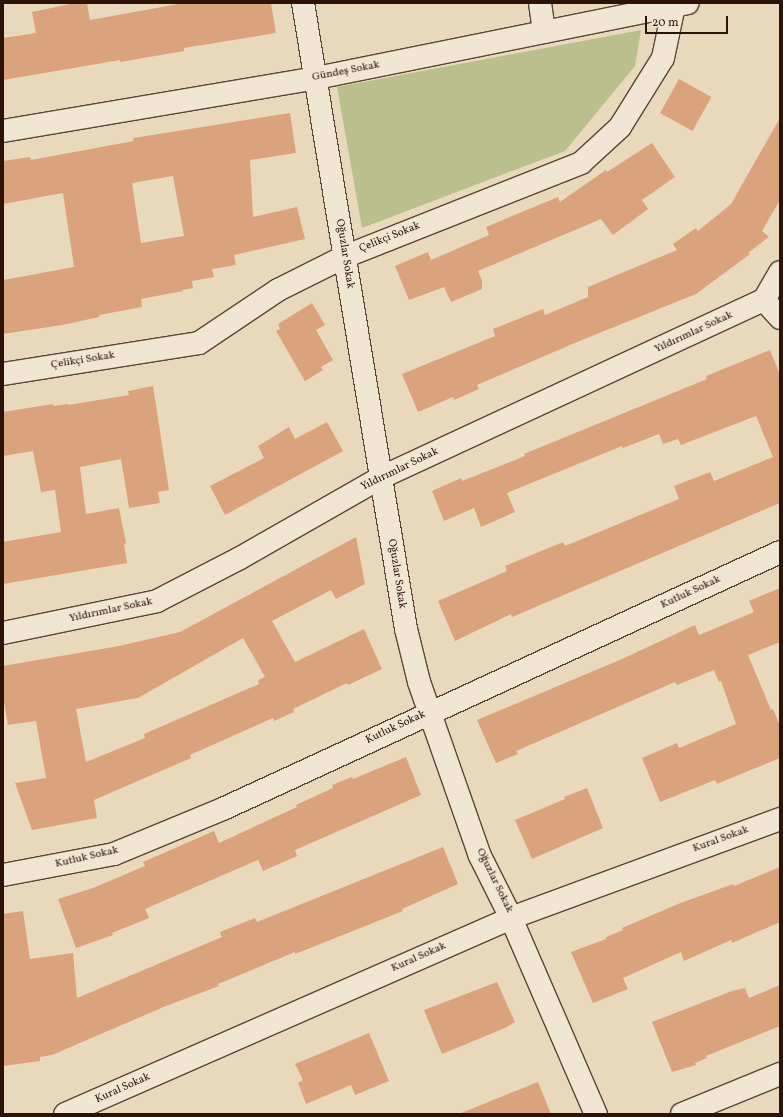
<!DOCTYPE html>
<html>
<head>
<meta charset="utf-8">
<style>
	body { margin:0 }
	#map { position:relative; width:783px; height:1117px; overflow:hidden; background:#e9d9bc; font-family:Vollkorn,serif }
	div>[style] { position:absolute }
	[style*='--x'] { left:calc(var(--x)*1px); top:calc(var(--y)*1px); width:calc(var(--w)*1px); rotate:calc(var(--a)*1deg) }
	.green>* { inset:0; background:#bbbe8d }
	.building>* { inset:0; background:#dba27e; transform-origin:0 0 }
	.roads { filter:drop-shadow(1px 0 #5c4434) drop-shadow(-1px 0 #5c4434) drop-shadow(0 1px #5c4434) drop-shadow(0 -1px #5c4434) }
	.street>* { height:22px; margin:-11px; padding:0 11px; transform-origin:11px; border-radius:11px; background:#f1e6d3 }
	span { translate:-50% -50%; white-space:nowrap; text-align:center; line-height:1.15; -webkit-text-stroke:3px #f1e6d3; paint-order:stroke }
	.street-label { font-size:11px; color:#2d1207 }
	.frame { position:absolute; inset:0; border:4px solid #2d1207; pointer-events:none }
	.scale { position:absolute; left:645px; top:16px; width:83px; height:18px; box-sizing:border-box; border:2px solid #2d1207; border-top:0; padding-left:5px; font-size:12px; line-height:14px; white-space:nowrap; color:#2d1207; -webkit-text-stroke:3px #f1e6d3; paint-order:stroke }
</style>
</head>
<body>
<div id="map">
	<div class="green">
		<div style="clip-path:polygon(641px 30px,635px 66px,565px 151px,362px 228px,337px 87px)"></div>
	</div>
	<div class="building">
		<div style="clip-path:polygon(75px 3px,87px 3px,90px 20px,184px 3px,271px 3px,276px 33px,184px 48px,184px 51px,120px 62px,120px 60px,3px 80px,3px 38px,36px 33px,32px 12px)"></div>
		<div style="left:679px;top:79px;width:37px;height:39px;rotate:29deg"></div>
		<div style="clip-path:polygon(evenodd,290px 113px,296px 153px,250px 160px,253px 217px,297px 207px,305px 239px,234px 255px,236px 265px,212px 269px,214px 277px,192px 281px,193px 288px,182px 290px,183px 291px,141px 299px,142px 307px,99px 315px,99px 317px,62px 325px,3px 334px,3px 280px,74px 267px,63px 193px,3px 204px,3px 161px,30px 157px,31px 160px,134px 141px,133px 138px,290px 113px,173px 176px,184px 236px,141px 243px,132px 183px,173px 176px)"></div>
		<div style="clip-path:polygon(780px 118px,780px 200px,762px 231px,769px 237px,748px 253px,750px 254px,696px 294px,577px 342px,477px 385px,479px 389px,454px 400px,453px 397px,418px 412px,402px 374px,495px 336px,493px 329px,543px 309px,545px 315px,588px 297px,588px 287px,677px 250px,673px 244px,696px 228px,698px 231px,731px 204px)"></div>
		<div style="clip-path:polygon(652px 143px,675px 177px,642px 200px,648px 209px,613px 235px,601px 219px,478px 271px,482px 280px,482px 289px,451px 302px,444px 287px,409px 300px,395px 266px,428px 252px,431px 260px,489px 235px,486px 227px,558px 197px,560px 202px,606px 170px,607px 172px)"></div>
		<div style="clip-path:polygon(312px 303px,325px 325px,316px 330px,333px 360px,321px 367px,323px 370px,305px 381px,276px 331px,280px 329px,278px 324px)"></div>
		<div style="clip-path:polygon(770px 350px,780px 375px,780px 503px,512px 617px,511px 614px,455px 641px,438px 601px,507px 571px,505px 566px,563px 542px,565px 546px,679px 499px,674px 486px,710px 472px,714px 481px,773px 457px,756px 416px,681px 445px,678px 439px,663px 444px,659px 434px,623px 448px,622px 446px,507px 493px,515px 512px,481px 527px,474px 508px,444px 521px,432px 491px,461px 478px,462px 481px,525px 456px,524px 454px,707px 379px,706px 376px)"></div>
		<div style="clip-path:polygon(153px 386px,169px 490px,158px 492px,160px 503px,129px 508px,121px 459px,80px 467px,86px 514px,119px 508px,126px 543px,124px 544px,127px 563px,3px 584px,3px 542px,61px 532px,55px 490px,41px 492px,33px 451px,3px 456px,3px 412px,53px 404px,53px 406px,68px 404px,68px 405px,129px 395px,128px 391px)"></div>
		<div style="clip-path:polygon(327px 422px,343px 451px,225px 515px,210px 486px,264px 458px,258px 446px,289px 427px,295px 439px)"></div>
		<div style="clip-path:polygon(evenodd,356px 537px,365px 584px,336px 599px,331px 590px,272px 621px,295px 662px,364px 629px,382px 669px,348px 685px,347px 683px,293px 709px,294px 712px,274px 721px,273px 718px,190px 755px,191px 758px,94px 800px,97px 818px,32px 830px,15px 783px,46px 778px,36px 721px,8px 725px,3px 696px,3px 666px,119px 646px,180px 632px,356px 537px,243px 638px,265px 677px,258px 680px,259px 684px,144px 734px,145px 738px,86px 762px,76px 709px,138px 698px,243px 638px)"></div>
		<div style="clip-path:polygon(780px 588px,780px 642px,748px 655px,771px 710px,773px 709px,780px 726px,780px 758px,717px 784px,715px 780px,660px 802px,642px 758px,677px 743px,679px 748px,736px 724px,721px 681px,719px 682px,714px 670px,677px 685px,675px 682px,516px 751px,518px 754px,496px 763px,477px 720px,622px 659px,695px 625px,699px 635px,754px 612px,749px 601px)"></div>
		<div style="clip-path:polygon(406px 757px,421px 795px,295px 850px,297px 856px,263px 871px,258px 860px,145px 909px,149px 918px,112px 933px,113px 935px,76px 948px,58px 899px,93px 888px,145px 866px,143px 862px,214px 831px,219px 843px,297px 807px,296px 805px,333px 788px,332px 785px,352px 777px,353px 779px)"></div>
		<div style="clip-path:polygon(587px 788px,603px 828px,532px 859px,515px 820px,565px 799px,564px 797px)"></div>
		<div style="clip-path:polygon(443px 847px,458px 884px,402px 909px,403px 911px,295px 954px,295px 952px,218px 984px,219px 986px,166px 1006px,52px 1055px,40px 1057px,40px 1061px,3px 1066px,3px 914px,23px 911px,30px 959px,73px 953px,77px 998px,222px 937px,220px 932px,255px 918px,257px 922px)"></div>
		<div style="clip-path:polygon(780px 867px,780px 922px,732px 943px,731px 940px,684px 961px,681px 952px,623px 978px,628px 989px,593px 1003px,571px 952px,606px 939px,606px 937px,623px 930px,622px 928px,678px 904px,733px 884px,734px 886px)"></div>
		<div style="clip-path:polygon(497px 982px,515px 1022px,505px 1028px,442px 1054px,424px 1010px)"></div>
		<div style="clip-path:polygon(780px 985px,780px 1026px,706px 1056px,707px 1058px,695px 1063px,696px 1065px,672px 1072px,652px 1022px,732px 991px,745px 988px,749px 998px)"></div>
		<div style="clip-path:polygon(369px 1033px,389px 1081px,355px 1095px,351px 1085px,306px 1104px,298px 1083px,303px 1080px,295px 1064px)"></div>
		<div style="clip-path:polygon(538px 1082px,551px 1114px,461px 1114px,461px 1113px)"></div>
	</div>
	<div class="roads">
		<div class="street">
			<div style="--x:303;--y:3;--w:634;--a:80.66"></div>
			<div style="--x:406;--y:629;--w:55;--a:76.2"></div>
			<div style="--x:419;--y:682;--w:184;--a:70.7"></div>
			<div style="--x:480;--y:856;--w:69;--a:63.4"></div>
			<div style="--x:511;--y:918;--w:214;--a:66.6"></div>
			<div style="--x:540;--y:3;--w:29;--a:82"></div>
			<div style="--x:3;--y:131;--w:317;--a:-9.6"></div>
			<div style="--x:316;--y:78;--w:379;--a:-11.4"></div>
			<div style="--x:764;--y:300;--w:24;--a:48"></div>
			<div style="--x:3;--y:374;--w:198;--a:-9"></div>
			<div style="--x:199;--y:343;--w:95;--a:-33.9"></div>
			<div style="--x:278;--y:290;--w:74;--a:-26.6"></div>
			<div style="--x:344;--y:257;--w:255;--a:-21.6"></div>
			<div style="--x:581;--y:163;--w:53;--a:-42.7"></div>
			<div style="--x:620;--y:127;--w:81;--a:-58.1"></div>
			<div style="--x:663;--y:58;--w:53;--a:-78.1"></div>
			<div style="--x:3;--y:633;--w:157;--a:-11.7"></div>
			<div style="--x:157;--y:601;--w:93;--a:-27.4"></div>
			<div style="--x:240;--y:558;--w:161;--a:-29.7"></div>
			<div style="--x:380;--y:478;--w:423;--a:-24.9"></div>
			<div style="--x:764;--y:300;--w:32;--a:-60"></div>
			<div style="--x:3;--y:875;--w:113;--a:-10.7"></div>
			<div style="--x:114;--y:854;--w:120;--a:-22.5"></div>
			<div style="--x:225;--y:808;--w:611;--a:-24.76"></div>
			<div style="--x:65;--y:1114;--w:487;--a:-23.7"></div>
			<div style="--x:511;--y:918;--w:287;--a:-20.2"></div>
			<div style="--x:682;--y:1114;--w:106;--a:-22.2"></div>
		</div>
	</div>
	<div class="street-label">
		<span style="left:346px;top:72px;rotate:-11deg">Gündeş Sokak</span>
		<span style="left:390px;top:238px;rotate:-22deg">Çelikçi Sokak</span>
		<span style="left:344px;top:254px;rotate:81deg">Oğuzlar Sokak</span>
		<span style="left:694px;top:333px;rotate:-25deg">Yıldırımlar Sokak</span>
		<span style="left:83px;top:361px;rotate:-9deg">Çelikçi Sokak</span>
		<span style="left:400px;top:470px;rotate:-26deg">Yıldırımlar Sokak</span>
		<span style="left:396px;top:574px;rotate:81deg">Oğuzlar Sokak</span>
		<span style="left:691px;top:593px;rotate:-25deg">Kutluk Sokak</span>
		<span style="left:111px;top:611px;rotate:-12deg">Yıldırımlar Sokak</span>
		<span style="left:396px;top:728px;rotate:-25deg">Kutluk Sokak</span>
		<span style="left:721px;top:840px;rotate:-20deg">Kural Sokak</span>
		<span style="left:87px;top:858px;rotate:-13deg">Kutluk Sokak</span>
		<span style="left:494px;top:881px;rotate:64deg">Oğuzlar Sokak</span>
		<span style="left:419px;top:958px;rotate:-24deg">Kural Sokak</span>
		<span style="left:123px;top:1089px;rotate:-24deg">Kural Sokak</span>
	</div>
	<div class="frame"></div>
	<div class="scale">20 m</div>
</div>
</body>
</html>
